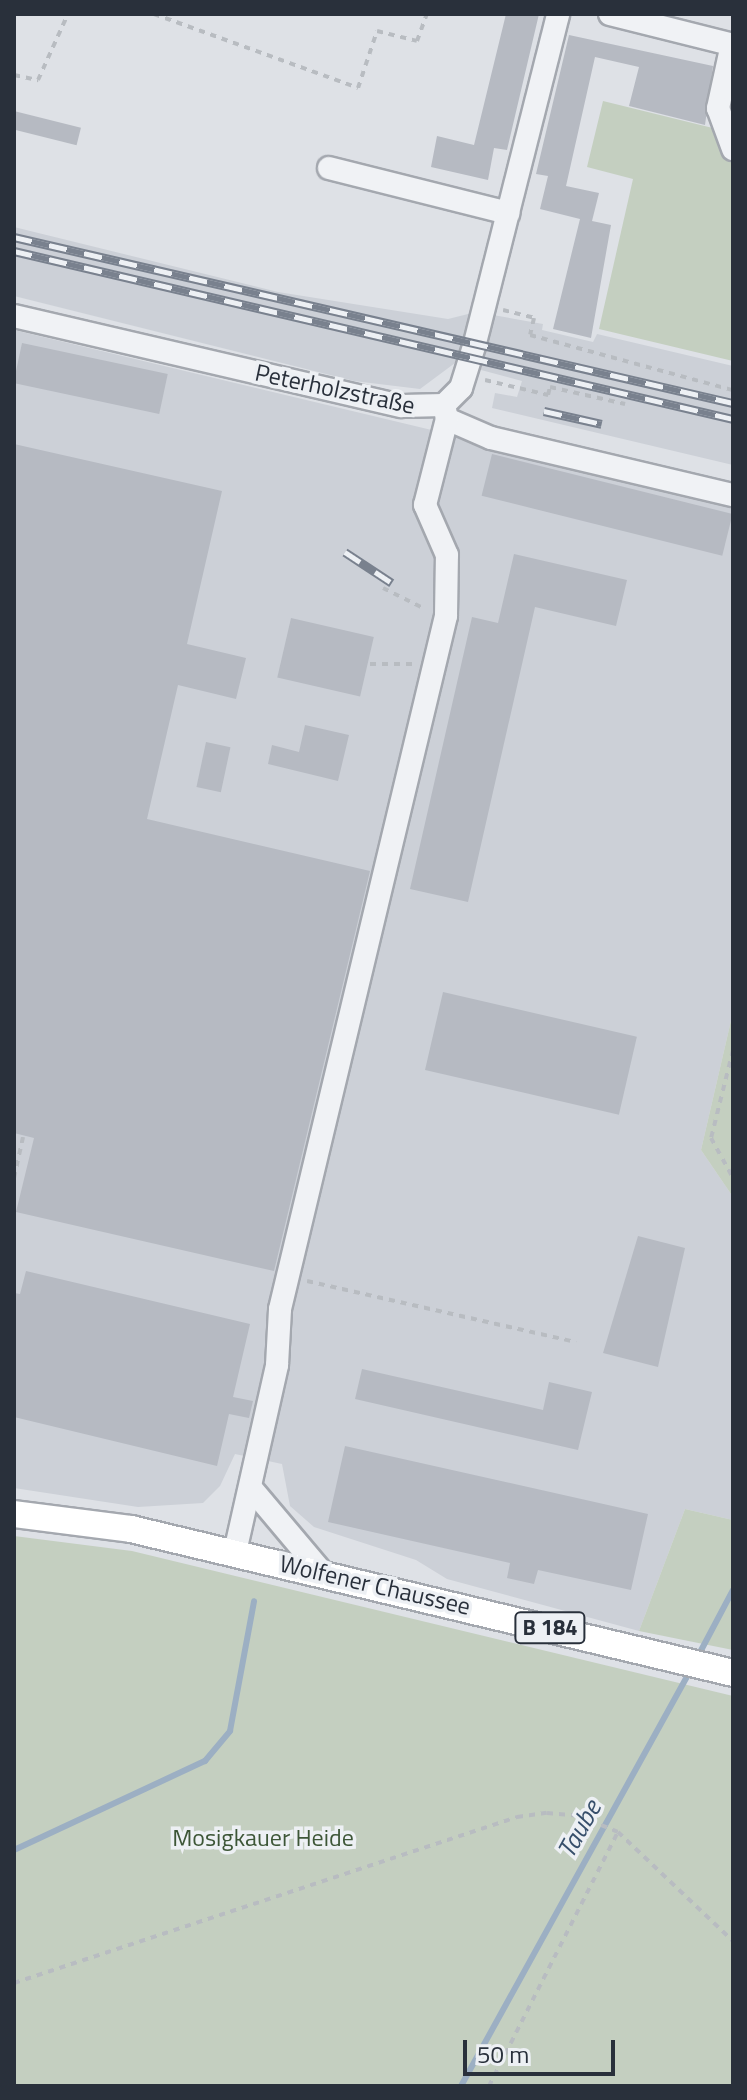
<!DOCTYPE html>
<html>
<head>
<meta charset="utf-8">
<style>
	body { margin:0 }
	#map { position:relative; width:747px; height:2100px; overflow:hidden; background:#dee1e6; font-family:"Titillium Web",sans-serif }
	div>[style] { position:absolute }
	[style*='--x'] { left:calc(var(--x)*1px); top:calc(var(--y)*1px); width:calc(var(--w)*1px); rotate:calc(var(--a)*1deg) }
	.built>* { inset:0; background:#ccd0d7 }
	.green>* { inset:0; background:#c4cfc0 }
	.stream>* { height:6px; margin:-3px; padding:0 3px; transform-origin:3px; border-radius:3px; background:#9cafc3 }
	.building>* { inset:0; background:#b6bac2; transform-origin:0 0 }
	.path>* { height:4px; margin-top:-2px; transform-origin:0; background:repeating-linear-gradient(90deg,#b8bcc1 0 6px,transparent 0 12px) }
	.roads { filter:drop-shadow(2px 0 #a4a8af) drop-shadow(-2px 0 #a4a8af) drop-shadow(0 2px #a4a8af) drop-shadow(0 -2px #a4a8af) }
	.minor>* { height:22px; margin:-11px; padding:0 11px; transform-origin:11px; border-radius:11px; background:#f0f2f5 }
	.major>* { height:26px; margin:-13px; padding:0 13px; transform-origin:13px; border-radius:13px; background:#fff }
	.rail>* { height:9px; margin-top:-4.5px; transform-origin:0; background:repeating-linear-gradient(90deg,#edf0f4 0 18px,#79818e 0 36px); box-sizing:border-box; border-block:2px solid #79818e }
	span { translate:-50% -50%; white-space:nowrap; text-align:center; line-height:1.15; -webkit-text-stroke:7px #edf0f4; paint-order:stroke }
	.shield-label span { padding:2px 6px; background:#edf0f4; border:2px solid; border-radius:6px; -webkit-text-stroke-width:0 }
	.shield-label { font-size:22px; color:#29303b; font-weight:700 }
	.street-label { font-size:24px; color:#29303b }
	.park-label { font-size:24px; color:#3d5637 }
	.water-label { font-size:26px; color:#374f6b; font-style:italic }
	.frame { position:absolute; inset:0; border:16px solid #29303b; pointer-events:none }
	.scale { position:absolute; left:463px; top:2040px; width:152px; height:36px; box-sizing:border-box; border:4px solid #29303b; border-top:0; padding-left:10px; font-size:24px; line-height:28px; white-space:nowrap; color:#29303b; -webkit-text-stroke:6px #edf0f4; paint-order:stroke }
</style>
</head>
<body>
<div id="map">
	<div class="built">
		<div style="clip-path:polygon(14px 227px,278px 292px,448px 319px,476px 312px,543px 324px,542px 330px,593px 342px,597px 334px,733px 366px,733px 465px,492px 408px,495px 393px,517px 397px,522px 381px,455px 363px,420px 389px,354px 381px,14px 296px)"></div>
		<div style="clip-path:polygon(14px 330px,733px 502px,733px 1012px,701px 1150px,733px 1197px,733px 1520px,685px 1509px,639px 1631px,447px 1579px,416px 1560px,314px 1527px,290px 1506px,282px 1464px,235px 1454px,220px 1486px,203px 1503px,138px 1507px,14px 1488px)"></div>
	</div>
	<div class="green">
		<div style="clip-path:polygon(603px 101px,733px 133px,733px 361px,599px 329px,633px 179px,587px 167px)"></div>
		<div style="clip-path:polygon(733px 1012px,733px 1197px,701px 1150px)"></div>
		<div style="clip-path:polygon(685px 1509px,733px 1520px,733px 1650px,639px 1631px)"></div>
		<div style="clip-path:polygon(14px 1536px,132px 1551px,733px 1696px,733px 2086px,14px 2086px)"></div>
	</div>
	<div class="stream">
		<div style="--x:697;--y:1658;--w:77;--a:-62.1"></div>
		<div style="--x:14;--y:1850;--w:211;--a:-25"></div>
		<div style="--x:205;--y:1761;--w:39;--a:-50"></div>
		<div style="--x:230;--y:1731;--w:132;--a:-79.5"></div>
		<div style="--x:461;--y:2086;--w:474;--a:-61.1"></div>
	</div>
	<div class="building">
		<div style="clip-path:polygon(506px 14px,539px 14px,507px 150px,494px 148px,488px 180px,431px 167px,437px 136px,474px 145px)"></div>
		<div style="clip-path:polygon(569px 35px,713px 66px,705px 125px,629px 106px,639px 67px,595px 57px,566px 186px,599px 193px,592px 221px,611px 225px,591px 338px,553px 329px,580px 219px,540px 209px,548px 176px,536px 174px)"></div>
		<div style="left:14px;top:111px;width:69px;height:18px;rotate:14deg"></div>
		<div style="left:22px;top:343px;width:149px;height:41px;rotate:12deg"></div>
		<div style="clip-path:polygon(14px 444px,222px 491px,187px 644px,246px 658px,236px 699px,178px 685px,147px 819px,370px 871px,274px 1271px,16px 1212px,34px 1138px,14px 1133px)"></div>
		<div style="left:492px;top:454px;width:248px;height:43px;rotate:14deg"></div>
		<div style="clip-path:polygon(514px 554px,627px 580px,616px 626px,535px 607px,468px 902px,410px 889px,472px 617px,498px 623px)"></div>
		<div style="left:291px;top:618px;width:85px;height:61px;rotate:13deg"></div>
		<div style="clip-path:polygon(305px 725px,349px 735px,338px 781px,268px 764px,272px 745px,299px 752px)"></div>
		<div style="left:206px;top:742px;width:25px;height:46px;rotate:12deg"></div>
		<div style="left:443px;top:992px;width:199px;height:80px;rotate:13deg"></div>
		<div style="clip-path:polygon(638px 1236px,685px 1248px,658px 1367px,603px 1353px)"></div>
		<div style="clip-path:polygon(26px 1271px,250px 1324px,233px 1397px,253px 1401px,249px 1418px,229px 1414px,217px 1466px,14px 1417px,14px 1293px,20px 1294px)"></div>
		<div style="clip-path:polygon(362px 1369px,543px 1410px,549px 1382px,592px 1392px,578px 1450px,355px 1399px)"></div>
		<div style="clip-path:polygon(345px 1446px,648px 1514px,631px 1590px,538px 1570px,534px 1584px,507px 1578px,510px 1563px,328px 1522px)"></div>
	</div>
	<div class="path">
		<div style="--x:154;--y:14;--w:217;--a:19.9"></div>
		<div style="--x:358;--y:88;--w:60;--a:-71.6"></div>
		<div style="--x:377;--y:31;--w:41;--a:14"></div>
		<div style="--x:417;--y:41;--w:29;--a:-70"></div>
		<div style="--x:14;--y:75;--w:25;--a:12"></div>
		<div style="--x:38;--y:80;--w:72;--a:-65.6"></div>
		<div style="--x:503;--y:310;--w:32;--a:14"></div>
		<div style="--x:534;--y:318;--w:17;--a:103"></div>
		<div style="--x:530;--y:335;--w:210;--a:15.2"></div>
		<div style="--x:485;--y:380;--w:65;--a:13.4"></div>
		<div style="--x:548;--y:395;--w:8;--a:-76"></div>
		<div style="--x:550;--y:387;--w:77;--a:12.8"></div>
		<div style="--x:383;--y:588;--w:47;--a:26.6"></div>
		<div style="--x:370;--y:664;--w:46;--a:0"></div>
		<div style="--x:733;--y:1050;--w:91;--a:104"></div>
		<div style="--x:711;--y:1138;--w:46;--a:61.2"></div>
		<div style="--x:14;--y:1178;--w:42;--a:-77.6"></div>
		<div style="--x:307;--y:1281;--w:276;--a:12.8"></div>
		<div style="--x:14;--y:1983;--w:530;--a:-18.26"></div>
		<div style="--x:517;--y:1817;--w:30;--a:-8"></div>
		<div style="--x:547;--y:1813;--w:32;--a:5"></div>
		<div style="--x:579;--y:1816;--w:42;--a:22.3"></div>
		<div style="--x:618;--y:1832;--w:158;--a:43.5"></div>
		<div style="--x:489;--y:2086;--w:285;--a:-63.1"></div>
	</div>
	<div class="roads">
		<div class="minor">
			<div style="--x:610;--y:14;--w:127;--a:14.1"></div>
			<div style="--x:732;--y:44;--w:66;--a:102.3"></div>
			<div style="--x:718;--y:108;--w:44;--a:69.9"></div>
			<div style="--x:329;--y:168;--w:185;--a:14.1"></div>
			<div style="--x:14;--y:316;--w:398;--a:13.1"></div>
			<div style="--x:402;--y:406;--w:42;--a:-1.4"></div>
			<div style="--x:444;--y:405;--w:24;--a:-45"></div>
			<div style="--x:461;--y:388;--w:47;--a:-72.7"></div>
			<div style="--x:475;--y:343;--w:339;--a:-75.8"></div>
			<div style="--x:447;--y:419;--w:48;--a:23.4"></div>
			<div style="--x:491;--y:438;--w:249;--a:13.3"></div>
			<div style="--x:251;--y:1488;--w:109;--a:49.9"></div>
			<div style="--x:235;--y:1552;--w:192;--a:-77.3"></div>
			<div style="--x:277;--y:1365;--w:56;--a:-86.9"></div>
			<div style="--x:280;--y:1309;--w:713;--a:-76.53"></div>
			<div style="--x:446;--y:616;--w:61;--a:-89.1"></div>
			<div style="--x:447;--y:555;--w:55;--a:-113.7"></div>
			<div style="--x:425;--y:505;--w:89;--a:-75.7"></div>
			<div style="--x:447;--y:419;--w:14;--a:-102"></div>
		</div>
		<div class="major">
			<div style="--x:14;--y:1514;--w:118;--a:7.3"></div>
			<div style="--x:131;--y:1529;--w:619;--a:13.45"></div>
		</div>
	</div>
	<div class="rail">
		<div style="--x:14;--y:237;--w:738;--a:13"></div>
		<div style="--x:14;--y:251;--w:738;--a:13.15"></div>
		<div style="--x:544;--y:411;--w:59;--a:12.6"></div>
		<div style="--x:345;--y:552;--w:56;--a:33.4"></div>
	</div>
	<div class="shield-label">
		<span style="left:550px;top:1628px">B 184</span>
	</div>
	<div class="street-label">
		<span style="left:335px;top:389px;rotate:12deg">Peterholzstraße</span>
		<span style="left:375px;top:1585px;rotate:13deg">Wolfener Chaussee</span>
	</div>
	<div class="park-label">
		<span style="left:263px;top:1838px">Mosigkauer Heide</span>
	</div>
	<div class="water-label">
		<span style="left:579px;top:1829px;rotate:-61deg">Taube</span>
	</div>
	<div class="frame"></div>
	<div class="scale">50 m</div>
</div>
</body>
</html>
